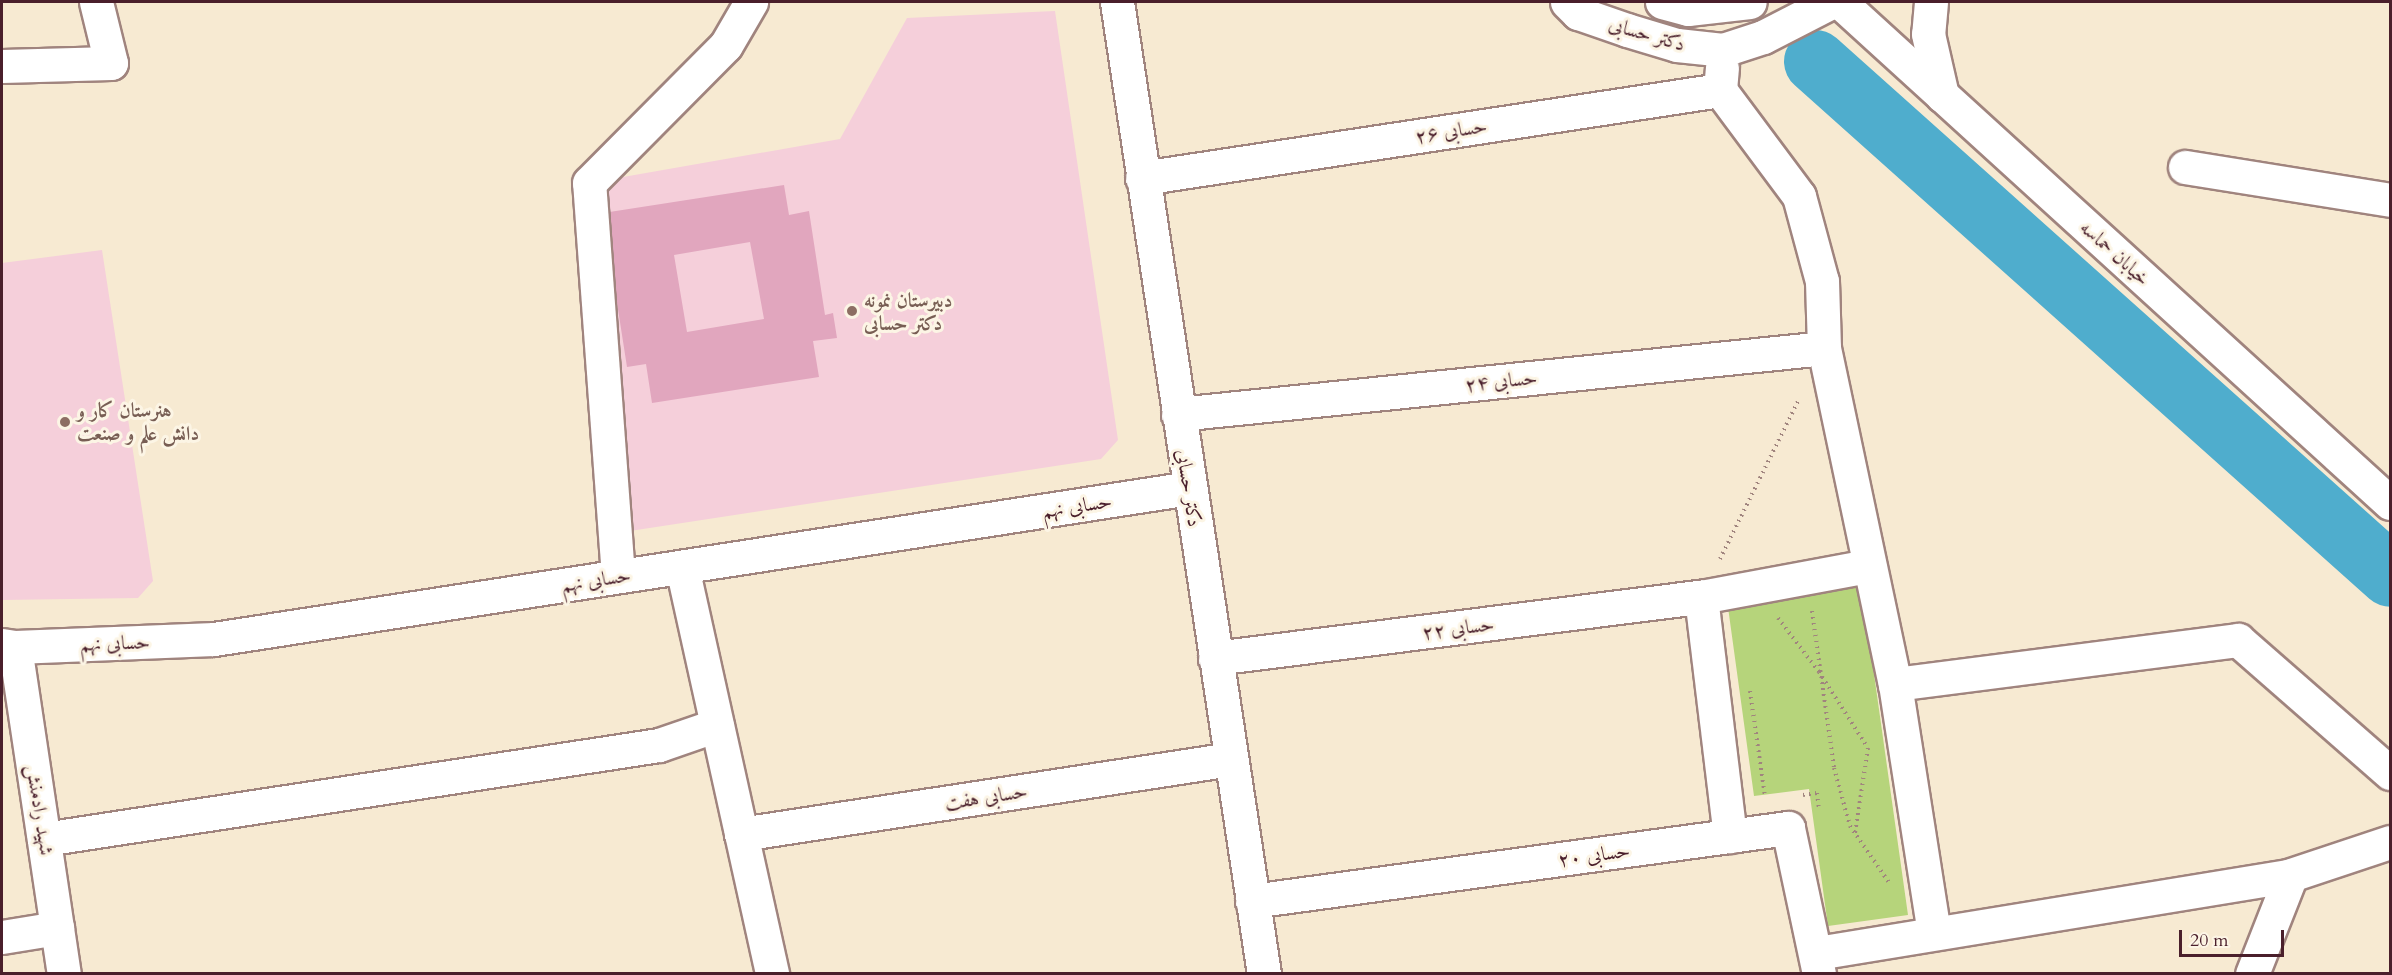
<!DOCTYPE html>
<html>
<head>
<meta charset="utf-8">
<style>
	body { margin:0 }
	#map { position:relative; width:2392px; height:975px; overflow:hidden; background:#f7ead2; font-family:Cardo,Amiri,serif }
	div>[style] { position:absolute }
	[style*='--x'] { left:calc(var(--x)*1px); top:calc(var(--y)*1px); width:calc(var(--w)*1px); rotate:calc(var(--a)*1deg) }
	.built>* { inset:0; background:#f5cfda }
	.green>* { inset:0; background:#b6d47b }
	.river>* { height:63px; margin:-31.5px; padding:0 31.5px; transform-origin:31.5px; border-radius:31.5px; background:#4fadcd }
	.building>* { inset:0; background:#e1a6be }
	.path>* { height:4px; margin-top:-2px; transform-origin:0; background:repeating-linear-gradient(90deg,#a0847e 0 1.5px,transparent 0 6px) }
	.roads { filter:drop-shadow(2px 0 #a0847e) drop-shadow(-2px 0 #a0847e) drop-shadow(0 2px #a0847e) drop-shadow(0 -2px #a0847e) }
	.minor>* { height:33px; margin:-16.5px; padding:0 16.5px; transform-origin:16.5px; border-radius:16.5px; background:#fff }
	.major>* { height:33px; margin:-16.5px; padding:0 16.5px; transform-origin:16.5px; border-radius:16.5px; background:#fff }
	.dots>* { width:16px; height:16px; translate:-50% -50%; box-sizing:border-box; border:3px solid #fcf5e5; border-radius:50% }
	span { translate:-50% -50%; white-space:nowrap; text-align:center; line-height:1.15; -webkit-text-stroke:6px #fcf5e5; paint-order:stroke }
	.street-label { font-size:20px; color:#4a1f2b }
	.education-label { font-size:20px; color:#785e54; font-weight:700 }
	.left { translate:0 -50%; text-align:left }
	.frame { position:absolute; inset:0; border:3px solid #4a1f2b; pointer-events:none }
	.scale { position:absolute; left:2179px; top:930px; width:105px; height:27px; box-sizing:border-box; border:3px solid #4a1f2b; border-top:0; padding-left:8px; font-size:18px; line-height:21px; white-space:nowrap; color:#4a1f2b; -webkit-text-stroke:4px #fcf5e5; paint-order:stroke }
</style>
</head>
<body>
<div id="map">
	<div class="built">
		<div style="clip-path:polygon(1055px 11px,1118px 440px,1101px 459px,630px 531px,589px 183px,840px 139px,907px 18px)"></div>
		<div style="clip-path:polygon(102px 250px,153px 581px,138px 598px,2px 600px,2px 263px)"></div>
	</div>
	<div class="green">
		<div style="clip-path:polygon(1861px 582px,1908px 915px,1828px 926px,1809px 789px,1754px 796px,1727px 600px)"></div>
	</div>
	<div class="river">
		<div style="--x:1815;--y:61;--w:771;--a:41.79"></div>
	</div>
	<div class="building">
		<div style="clip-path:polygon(evenodd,784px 185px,789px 215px,809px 211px,825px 315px,833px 313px,837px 338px,813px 341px,819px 377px,652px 403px,646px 364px,627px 367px,603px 213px,784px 185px,750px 242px,764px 319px,687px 332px,674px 255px,750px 242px)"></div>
	</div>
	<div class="path">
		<div style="--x:1720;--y:559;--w:178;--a:-63.7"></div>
		<div style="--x:1812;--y:611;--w:159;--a:82"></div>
		<div style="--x:1834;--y:768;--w:60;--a:74.6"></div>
		<div style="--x:1850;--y:826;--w:70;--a:55.4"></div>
		<div style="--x:1778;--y:618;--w:68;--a:52.8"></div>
		<div style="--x:1819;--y:672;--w:90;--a:57.2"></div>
		<div style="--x:1868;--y:748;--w:86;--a:98.7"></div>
		<div style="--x:1750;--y:691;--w:106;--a:81.9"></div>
		<div style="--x:1803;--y:795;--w:14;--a:-8"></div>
		<div style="--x:1817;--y:793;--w:17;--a:83"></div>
	</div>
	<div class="roads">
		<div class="minor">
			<div style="--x:2;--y:66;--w:109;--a:-1.6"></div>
			<div style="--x:111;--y:63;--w:63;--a:-103.8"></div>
			<div style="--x:1720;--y:90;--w:132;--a:53.3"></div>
			<div style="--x:1799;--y:196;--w:88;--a:74.9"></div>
			<div style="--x:1822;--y:281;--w:67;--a:88.3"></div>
			<div style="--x:1824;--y:348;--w:343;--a:78.1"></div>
			<div style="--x:1895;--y:684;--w:252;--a:81.1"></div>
			<div style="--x:2185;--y:167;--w:208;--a:9.1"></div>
			<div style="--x:1142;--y:178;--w:585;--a:-8.66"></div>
			<div style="--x:1720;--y:90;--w:22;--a:-85"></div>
			<div style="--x:1178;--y:414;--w:649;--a:-5.83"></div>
			<div style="--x:682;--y:567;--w:417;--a:77.5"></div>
			<div style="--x:618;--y:576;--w:394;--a:-94.2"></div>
			<div style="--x:589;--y:183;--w:194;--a:-45.2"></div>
			<div style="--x:726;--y:45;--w:50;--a:-59.8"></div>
			<div style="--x:1701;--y:597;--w:241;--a:83.1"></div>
			<div style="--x:2;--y:645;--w:13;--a:9"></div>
			<div style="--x:15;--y:647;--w:199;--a:-2.3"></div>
			<div style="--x:214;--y:639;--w:987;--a:-8.8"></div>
			<div style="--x:15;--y:647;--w:331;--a:81.5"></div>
			<div style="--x:1215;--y:658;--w:490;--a:-7.2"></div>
			<div style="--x:1701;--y:597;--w:171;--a:-10.5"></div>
			<div style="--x:1895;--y:684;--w:346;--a:-7.3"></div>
			<div style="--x:2238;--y:640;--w:202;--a:41.2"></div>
			<div style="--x:741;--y:834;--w:496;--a:-8.7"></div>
			<div style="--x:44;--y:839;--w:622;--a:-8.69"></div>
			<div style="--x:659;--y:745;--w:61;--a:-19"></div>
			<div style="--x:1252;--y:901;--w:541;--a:-7.76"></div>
			<div style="--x:1788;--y:828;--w:149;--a:78"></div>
			<div style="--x:2;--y:937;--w:56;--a:-9.3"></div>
			<div style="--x:1817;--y:953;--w:480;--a:-9.3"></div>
			<div style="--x:2252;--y:974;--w:106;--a:-68.5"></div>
			<div style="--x:2291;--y:875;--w:104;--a:-18.4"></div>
		</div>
		<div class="major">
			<div style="--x:1117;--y:2;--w:983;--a:81.4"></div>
			<div style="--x:1567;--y:2;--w:16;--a:45"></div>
			<div style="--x:1578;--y:13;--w:52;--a:19.1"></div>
			<div style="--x:1627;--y:30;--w:52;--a:16.7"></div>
			<div style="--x:1677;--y:45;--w:46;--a:6.2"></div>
			<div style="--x:1723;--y:50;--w:42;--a:-18"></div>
			<div style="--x:1763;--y:37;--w:76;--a:-27.2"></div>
			<div style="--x:1662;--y:2;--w:27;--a:15"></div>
			<div style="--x:1688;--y:9;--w:62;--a:-6.4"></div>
			<div style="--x:1840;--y:2;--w:744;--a:42.33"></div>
			<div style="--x:1931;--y:2;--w:32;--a:95"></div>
			<div style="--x:1928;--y:34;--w:63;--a:77.1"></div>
		</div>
	</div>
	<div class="dots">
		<div style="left:852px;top:311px;background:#8d6e63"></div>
		<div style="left:65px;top:422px;background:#8d6e63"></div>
	</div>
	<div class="street-label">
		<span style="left:1647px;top:34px;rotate:16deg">دکتر حسابی</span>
		<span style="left:1451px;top:131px;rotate:-9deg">حسابی ۲۶</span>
		<span style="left:2115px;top:253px;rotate:42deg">خیابان حماسه</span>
		<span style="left:1501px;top:381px;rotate:-6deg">حسابی ۲۴</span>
		<span style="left:1189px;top:488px;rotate:81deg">دکتر حسابی</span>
		<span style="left:1077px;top:506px;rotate:-9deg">حسابی نهم</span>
		<span style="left:596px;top:580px;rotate:-9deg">حسابی نهم</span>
		<span style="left:1458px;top:628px;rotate:-7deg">حسابی ۲۲</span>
		<span style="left:115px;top:643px;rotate:-2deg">حسابی نهم</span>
		<span style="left:986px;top:797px;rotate:-9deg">حسابی هفت</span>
		<span style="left:40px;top:810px;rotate:81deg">شهید رادمنش</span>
		<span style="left:1594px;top:855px;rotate:-8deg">حسابی ۲۰</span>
	</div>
	<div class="education-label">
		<span class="left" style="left:864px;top:312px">دبیرستان نمونه<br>دکتر حسابی</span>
		<span class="left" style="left:77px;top:422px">هنرستان کار و<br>دانش علم و صنعت</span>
	</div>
	<div class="frame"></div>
	<div class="scale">20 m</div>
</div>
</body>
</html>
